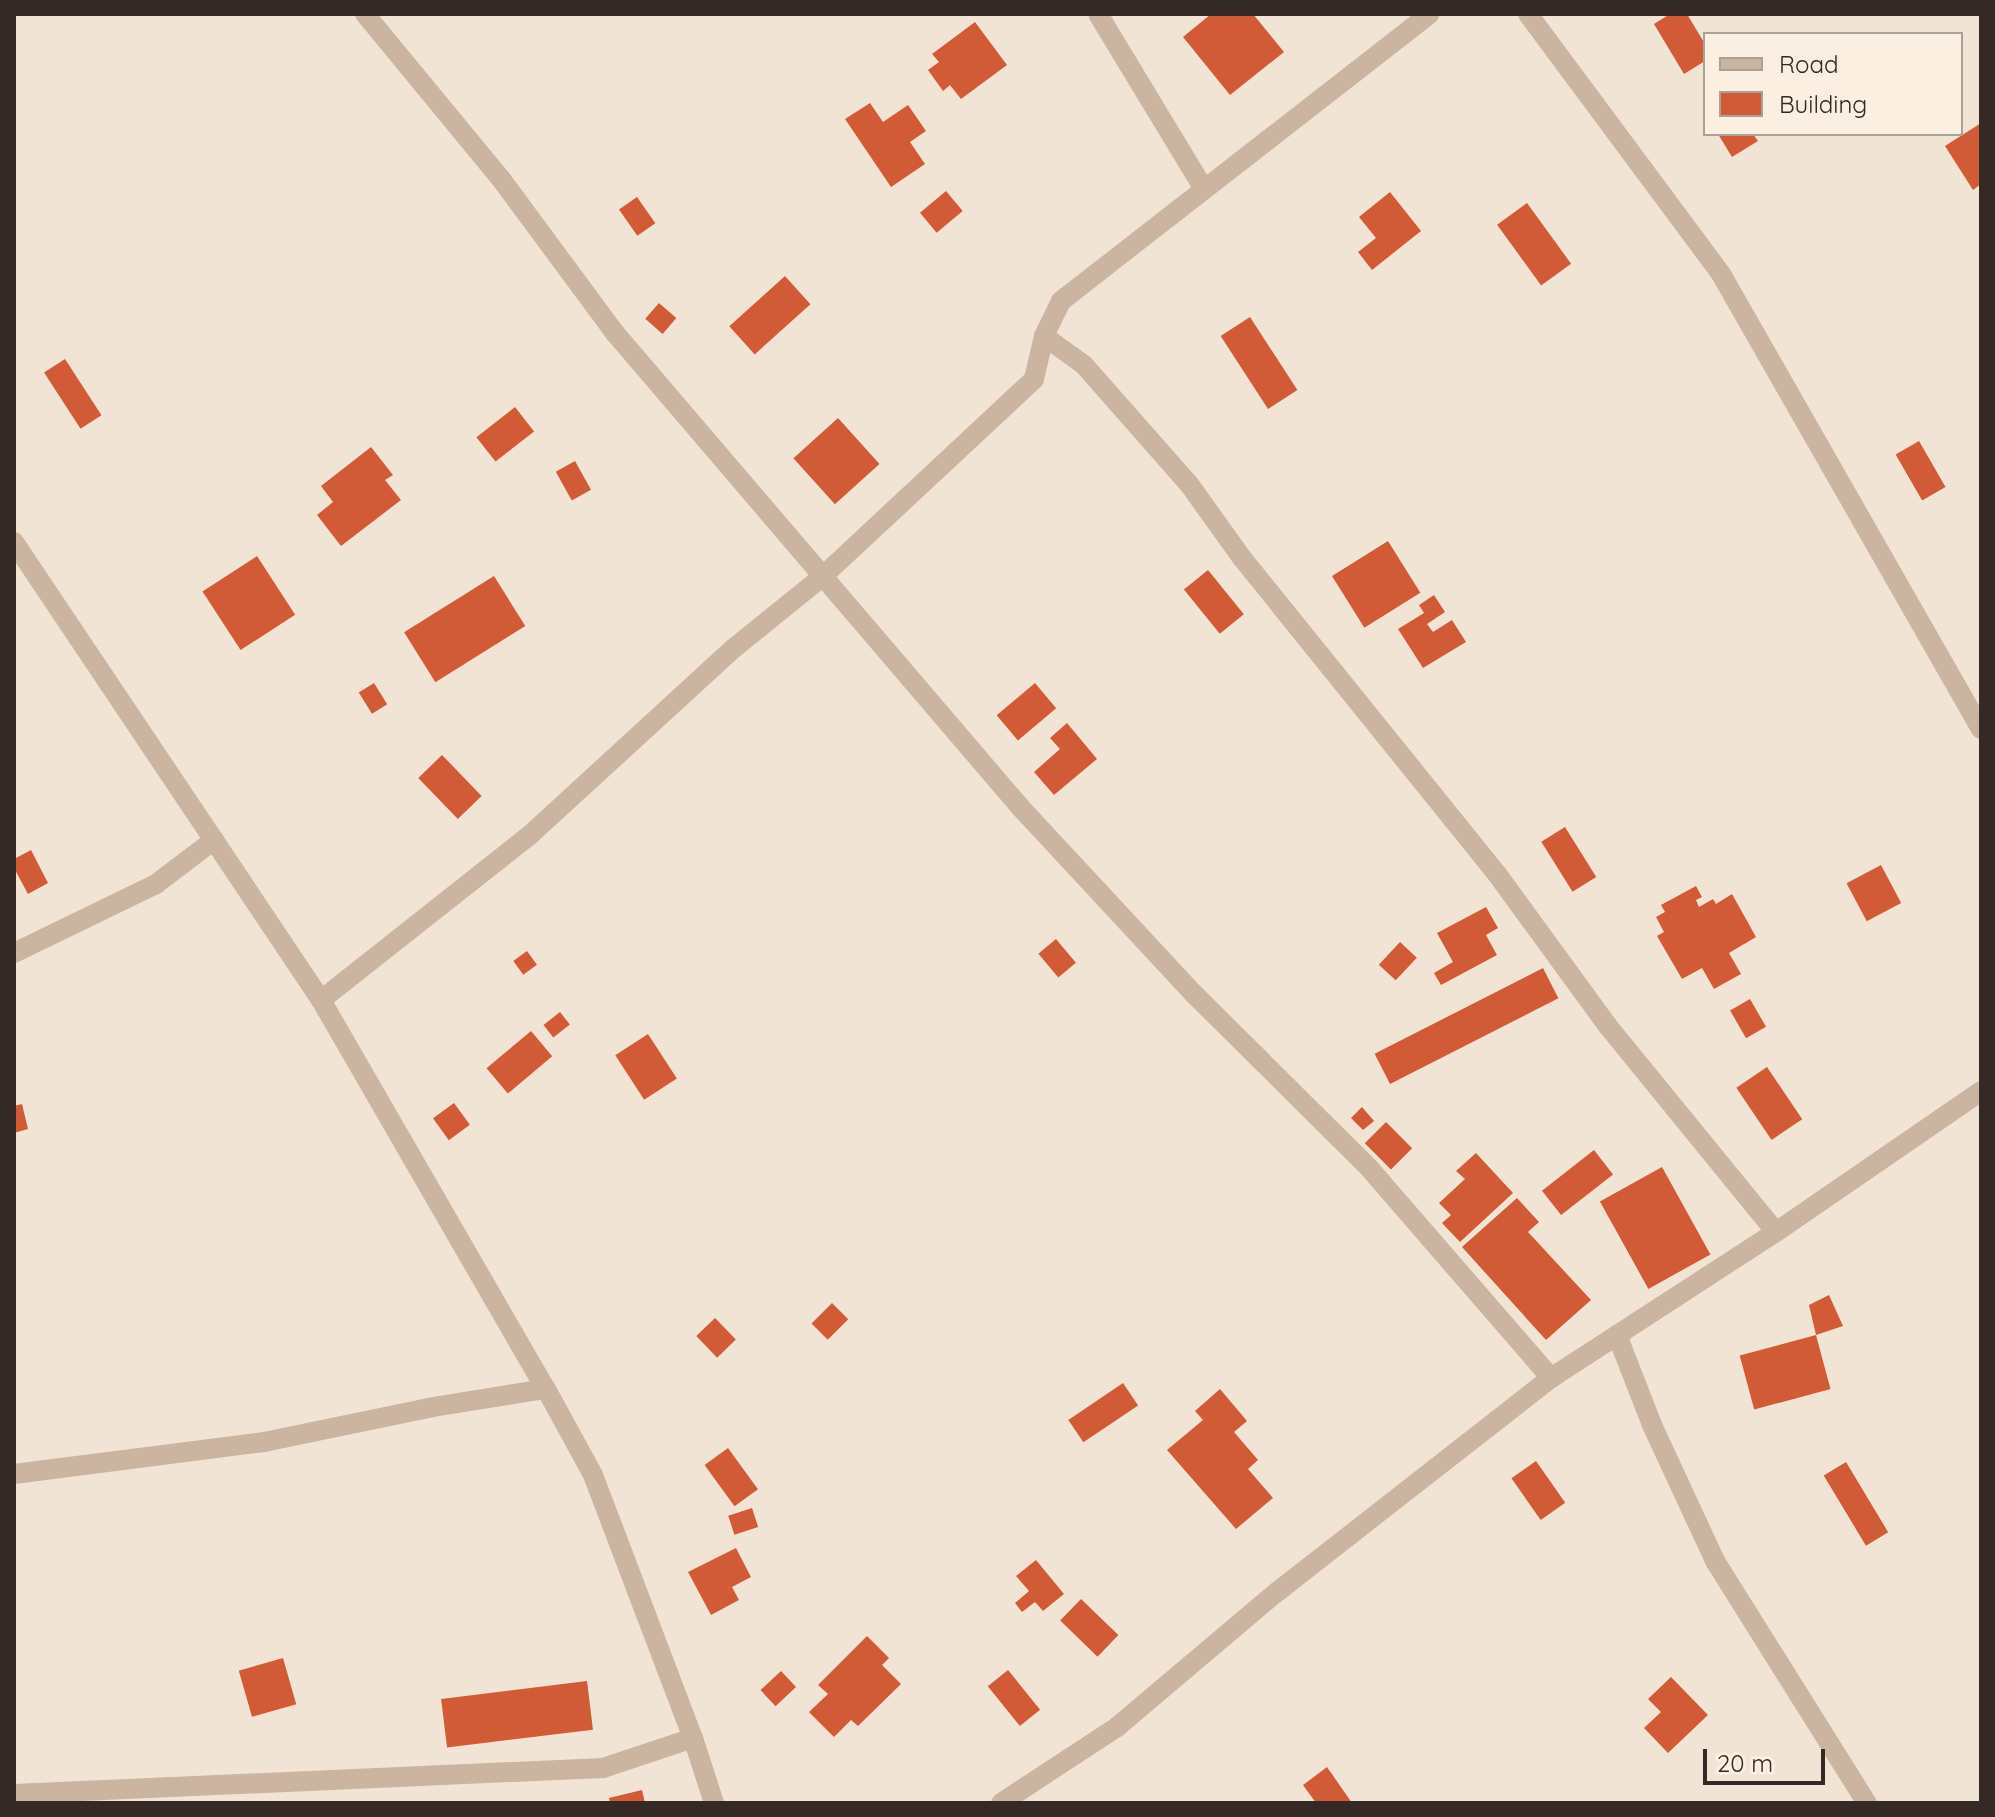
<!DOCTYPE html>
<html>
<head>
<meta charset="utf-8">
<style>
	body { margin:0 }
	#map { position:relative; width:1995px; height:1817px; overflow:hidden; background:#f2e4d5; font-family:Quicksand,sans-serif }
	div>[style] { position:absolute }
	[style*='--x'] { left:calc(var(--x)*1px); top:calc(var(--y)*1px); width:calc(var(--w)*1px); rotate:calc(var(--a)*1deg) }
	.building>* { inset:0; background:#d05b36; transform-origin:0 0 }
	.lane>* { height:20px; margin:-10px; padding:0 10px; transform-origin:10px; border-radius:10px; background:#cbb4a0 }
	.street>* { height:20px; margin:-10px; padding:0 10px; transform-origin:10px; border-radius:10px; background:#cbb4a0 }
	span { translate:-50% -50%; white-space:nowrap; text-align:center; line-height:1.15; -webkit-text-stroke:6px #faefe1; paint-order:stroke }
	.frame { position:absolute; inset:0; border:16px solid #342924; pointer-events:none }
	.legend { position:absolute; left:1703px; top:32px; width:260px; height:104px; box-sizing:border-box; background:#faefe1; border:2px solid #aba095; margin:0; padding:10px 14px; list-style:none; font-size:24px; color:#342924 }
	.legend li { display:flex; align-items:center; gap:16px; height:40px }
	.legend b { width:40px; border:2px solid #aba095 }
	.scale { position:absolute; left:1703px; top:1749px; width:122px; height:36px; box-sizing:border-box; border:4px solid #342924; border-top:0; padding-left:10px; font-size:24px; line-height:28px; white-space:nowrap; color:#342924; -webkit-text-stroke:6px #faefe1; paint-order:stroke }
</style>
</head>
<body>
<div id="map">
	<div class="building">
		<div style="clip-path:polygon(1211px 14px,1253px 14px,1284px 52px,1230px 95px,1183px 37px)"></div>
		<div style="clip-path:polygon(1670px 14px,1687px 14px,1705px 44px,1705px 61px,1684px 74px,1654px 24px)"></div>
		<div style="clip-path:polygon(975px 22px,1007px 65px,961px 99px,950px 85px,943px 91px,928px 70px,939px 62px,932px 54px)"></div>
		<div style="clip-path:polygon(870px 103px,883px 122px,908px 105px,926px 131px,910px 142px,925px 164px,891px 187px,845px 119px)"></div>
		<div style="clip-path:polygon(1981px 123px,1981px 184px,1973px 190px,1945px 146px)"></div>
		<div style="clip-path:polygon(1718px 134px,1753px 134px,1758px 141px,1732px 157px)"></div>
		<div style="left:946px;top:191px;width:26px;height:34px;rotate:50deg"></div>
		<div style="clip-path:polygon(1390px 192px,1421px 231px,1372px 270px,1358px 252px,1376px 238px,1359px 217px)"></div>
		<div style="left:637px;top:197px;width:32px;height:22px;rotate:55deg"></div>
		<div style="left:1527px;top:203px;width:75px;height:37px;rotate:54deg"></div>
		<div style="left:785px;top:276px;width:38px;height:75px;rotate:48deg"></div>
		<div style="left:659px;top:303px;width:23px;height:21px;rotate:41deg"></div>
		<div style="left:1250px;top:317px;width:87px;height:35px;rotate:57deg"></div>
		<div style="left:65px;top:359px;width:67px;height:25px;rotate:57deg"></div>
		<div style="left:515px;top:407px;width:31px;height:49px;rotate:52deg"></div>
		<div style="left:838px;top:418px;width:62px;height:60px;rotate:48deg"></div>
		<div style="left:1919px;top:441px;width:53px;height:27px;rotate:60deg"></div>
		<div style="clip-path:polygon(371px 447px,393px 475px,385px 480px,401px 500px,341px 546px,317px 515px,333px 502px,321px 486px)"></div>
		<div style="left:575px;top:461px;width:33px;height:22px;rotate:61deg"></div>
		<div style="left:1388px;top:541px;width:61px;height:66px;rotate:58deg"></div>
		<div style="left:257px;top:556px;width:70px;height:65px;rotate:57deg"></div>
		<div style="left:1208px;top:570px;width:57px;height:31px;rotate:51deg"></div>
		<div style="left:494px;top:576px;width:59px;height:106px;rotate:58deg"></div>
		<div style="clip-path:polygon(1434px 595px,1445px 612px,1427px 624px,1433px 632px,1452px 620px,1466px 642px,1423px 668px,1398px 629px,1424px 613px,1419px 605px)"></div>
		<div style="left:374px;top:683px;width:25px;height:18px;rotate:58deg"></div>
		<div style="left:1035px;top:683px;width:33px;height:50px;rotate:50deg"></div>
		<div style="clip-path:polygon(1067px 723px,1097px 759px,1054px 795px,1034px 772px,1060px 749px,1050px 738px)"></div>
		<div style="left:442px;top:755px;width:57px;height:33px;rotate:46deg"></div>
		<div style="left:1565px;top:827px;width:59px;height:28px;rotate:58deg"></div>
		<div style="clip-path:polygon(31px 850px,48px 883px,28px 894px,14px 868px,14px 859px)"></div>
		<div style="left:1881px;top:865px;width:43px;height:39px;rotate:62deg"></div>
		<div style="clip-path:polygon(1696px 886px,1702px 897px,1696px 900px,1699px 907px,1713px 899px,1716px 904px,1732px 894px,1756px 937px,1729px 953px,1741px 974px,1714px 989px,1702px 968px,1682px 979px,1657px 936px,1664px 932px,1656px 917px,1665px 912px,1661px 905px)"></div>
		<div style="clip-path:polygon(1486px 907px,1498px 928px,1486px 935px,1497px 955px,1441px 985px,1434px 973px,1453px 962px,1437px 933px)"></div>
		<div style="left:1056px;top:939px;width:31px;height:23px;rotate:50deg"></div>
		<div style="left:1400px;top:942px;width:23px;height:31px;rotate:43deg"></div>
		<div style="left:527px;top:951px;width:17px;height:17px;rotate:54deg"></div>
		<div style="left:1543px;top:968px;width:34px;height:189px;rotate:63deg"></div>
		<div style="left:1750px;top:999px;width:32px;height:23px;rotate:60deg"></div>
		<div style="left:560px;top:1012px;width:16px;height:21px;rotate:52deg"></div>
		<div style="left:531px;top:1031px;width:33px;height:58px;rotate:50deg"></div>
		<div style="left:648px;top:1034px;width:53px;height:39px;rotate:57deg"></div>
		<div style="left:1767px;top:1067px;width:63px;height:37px;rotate:56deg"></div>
		<div style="left:454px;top:1103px;width:27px;height:26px;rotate:54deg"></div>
		<div style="clip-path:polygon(22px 1104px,28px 1129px,14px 1133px,14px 1106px)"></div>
		<div style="clip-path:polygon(1362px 1107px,1374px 1121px,1363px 1130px,1351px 1118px)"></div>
		<div style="left:1386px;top:1122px;width:37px;height:30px;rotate:45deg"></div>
		<div style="left:1594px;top:1150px;width:31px;height:66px;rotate:52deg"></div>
		<div style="clip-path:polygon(1476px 1153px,1513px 1193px,1460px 1242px,1442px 1223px,1451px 1215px,1439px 1203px,1465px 1179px,1456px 1171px)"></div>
		<div style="left:1662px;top:1167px;width:100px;height:71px;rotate:61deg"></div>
		<div style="clip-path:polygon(1517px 1198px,1539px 1222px,1528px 1232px,1591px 1300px,1546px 1340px,1462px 1247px)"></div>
		<div style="clip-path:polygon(1829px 1295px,1843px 1326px,1816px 1335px,1809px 1305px)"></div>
		<div style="left:832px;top:1303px;width:23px;height:29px;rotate:45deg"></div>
		<div style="left:715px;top:1318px;width:30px;height:26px;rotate:46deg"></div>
		<div style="left:1816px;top:1335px;width:56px;height:79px;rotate:75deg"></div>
		<div style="left:1123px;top:1383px;width:27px;height:66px;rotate:56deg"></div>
		<div style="clip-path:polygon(1220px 1389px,1247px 1421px,1234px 1432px,1258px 1460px,1248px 1469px,1273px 1498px,1236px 1529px,1167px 1450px,1203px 1420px,1195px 1411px)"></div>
		<div style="left:728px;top:1448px;width:51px;height:29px;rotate:54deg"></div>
		<div style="left:1536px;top:1461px;width:51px;height:30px;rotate:55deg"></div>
		<div style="left:1846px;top:1462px;width:82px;height:26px;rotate:59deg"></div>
		<div style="left:752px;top:1508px;width:20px;height:25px;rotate:72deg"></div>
		<div style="clip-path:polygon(736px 1548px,751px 1577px,732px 1587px,739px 1600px,711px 1615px,688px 1572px)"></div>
		<div style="clip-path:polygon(1036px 1560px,1064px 1594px,1043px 1611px,1035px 1602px,1022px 1612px,1015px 1603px,1029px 1591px,1016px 1576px)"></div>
		<div style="left:1081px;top:1599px;width:52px;height:30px;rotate:44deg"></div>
		<div style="clip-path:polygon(867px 1636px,889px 1658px,882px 1665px,901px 1684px,858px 1726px,851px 1720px,834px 1737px,809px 1712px,828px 1694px,818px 1685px)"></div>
		<div style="left:283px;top:1658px;width:48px;height:46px;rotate:74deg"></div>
		<div style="left:1008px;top:1670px;width:51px;height:26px;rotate:51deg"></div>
		<div style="left:781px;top:1671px;width:22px;height:28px;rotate:47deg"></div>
		<div style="clip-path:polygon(1671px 1677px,1708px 1715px,1668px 1753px,1644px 1728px,1661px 1712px,1648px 1699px)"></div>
		<div style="left:587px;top:1681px;width:49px;height:147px;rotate:83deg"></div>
		<div style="clip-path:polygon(1327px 1767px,1352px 1803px,1316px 1803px,1303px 1785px)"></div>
		<div style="clip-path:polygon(642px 1790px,645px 1803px,610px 1803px,609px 1798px)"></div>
	</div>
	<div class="lane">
		<div style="--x:14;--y:953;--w:158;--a:-25.9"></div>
		<div style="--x:156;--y:884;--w:73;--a:-37.2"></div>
		<div style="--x:14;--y:1474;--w:252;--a:-7.3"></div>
		<div style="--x:264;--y:1442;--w:173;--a:-11.7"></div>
		<div style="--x:433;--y:1407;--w:114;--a:-9.1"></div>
		<div style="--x:14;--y:1794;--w:590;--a:-2.53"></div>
		<div style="--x:603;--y:1768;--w:95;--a:-18.4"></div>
	</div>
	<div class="street">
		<div style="--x:365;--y:14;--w:214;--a:50.5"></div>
		<div style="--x:501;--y:179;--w:192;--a:53.5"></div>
		<div style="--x:615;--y:333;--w:625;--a:49.48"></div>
		<div style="--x:1021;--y:808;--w:254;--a:47.1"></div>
		<div style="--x:1194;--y:994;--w:248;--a:44.8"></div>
		<div style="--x:1370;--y:1169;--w:276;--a:49.1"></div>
		<div style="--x:1098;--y:14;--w:205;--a:58.8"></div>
		<div style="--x:1528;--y:14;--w:324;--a:53.4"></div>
		<div style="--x:1721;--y:274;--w:524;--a:60.26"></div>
		<div style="--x:1044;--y:336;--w:49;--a:35.9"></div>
		<div style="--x:1084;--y:365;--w:159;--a:48.6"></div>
		<div style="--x:1189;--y:484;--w:91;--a:54.4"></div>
		<div style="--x:1242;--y:558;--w:406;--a:51.1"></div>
		<div style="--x:1497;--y:874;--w:187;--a:53.9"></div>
		<div style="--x:1607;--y:1025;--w:267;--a:50.8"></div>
		<div style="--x:14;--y:542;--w:551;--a:56.17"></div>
		<div style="--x:321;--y:1000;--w:449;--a:60"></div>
		<div style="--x:546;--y:1389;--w:98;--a:61.3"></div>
		<div style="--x:593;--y:1475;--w:281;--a:69.2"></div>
		<div style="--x:693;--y:1738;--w:68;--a:72.1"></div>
		<div style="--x:321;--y:1000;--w:268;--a:-38.3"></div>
		<div style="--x:531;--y:834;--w:275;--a:-42.5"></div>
		<div style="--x:734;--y:648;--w:113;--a:-38.9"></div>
		<div style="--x:822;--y:577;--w:290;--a:-43"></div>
		<div style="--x:1034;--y:379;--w:44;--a:-76.9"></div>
		<div style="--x:1044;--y:336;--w:39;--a:-64"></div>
		<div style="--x:1061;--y:301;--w:467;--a:-37.9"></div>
		<div style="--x:1617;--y:1335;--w:97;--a:68.7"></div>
		<div style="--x:1652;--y:1425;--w:150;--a:65.1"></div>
		<div style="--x:1715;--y:1561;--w:286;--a:57.9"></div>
		<div style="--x:1001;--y:1803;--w:139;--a:-33.2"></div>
		<div style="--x:1117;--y:1727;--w:209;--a:-40.2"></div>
		<div style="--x:1277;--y:1592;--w:348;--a:-38"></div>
		<div style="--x:1551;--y:1378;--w:268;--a:-33"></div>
		<div style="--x:1776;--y:1232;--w:249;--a:-34.5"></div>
	</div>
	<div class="frame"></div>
	<ul class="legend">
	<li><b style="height:10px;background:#cbb4a0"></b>Road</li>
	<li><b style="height:22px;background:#d05b36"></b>Building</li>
	</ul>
	<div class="scale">20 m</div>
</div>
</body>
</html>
